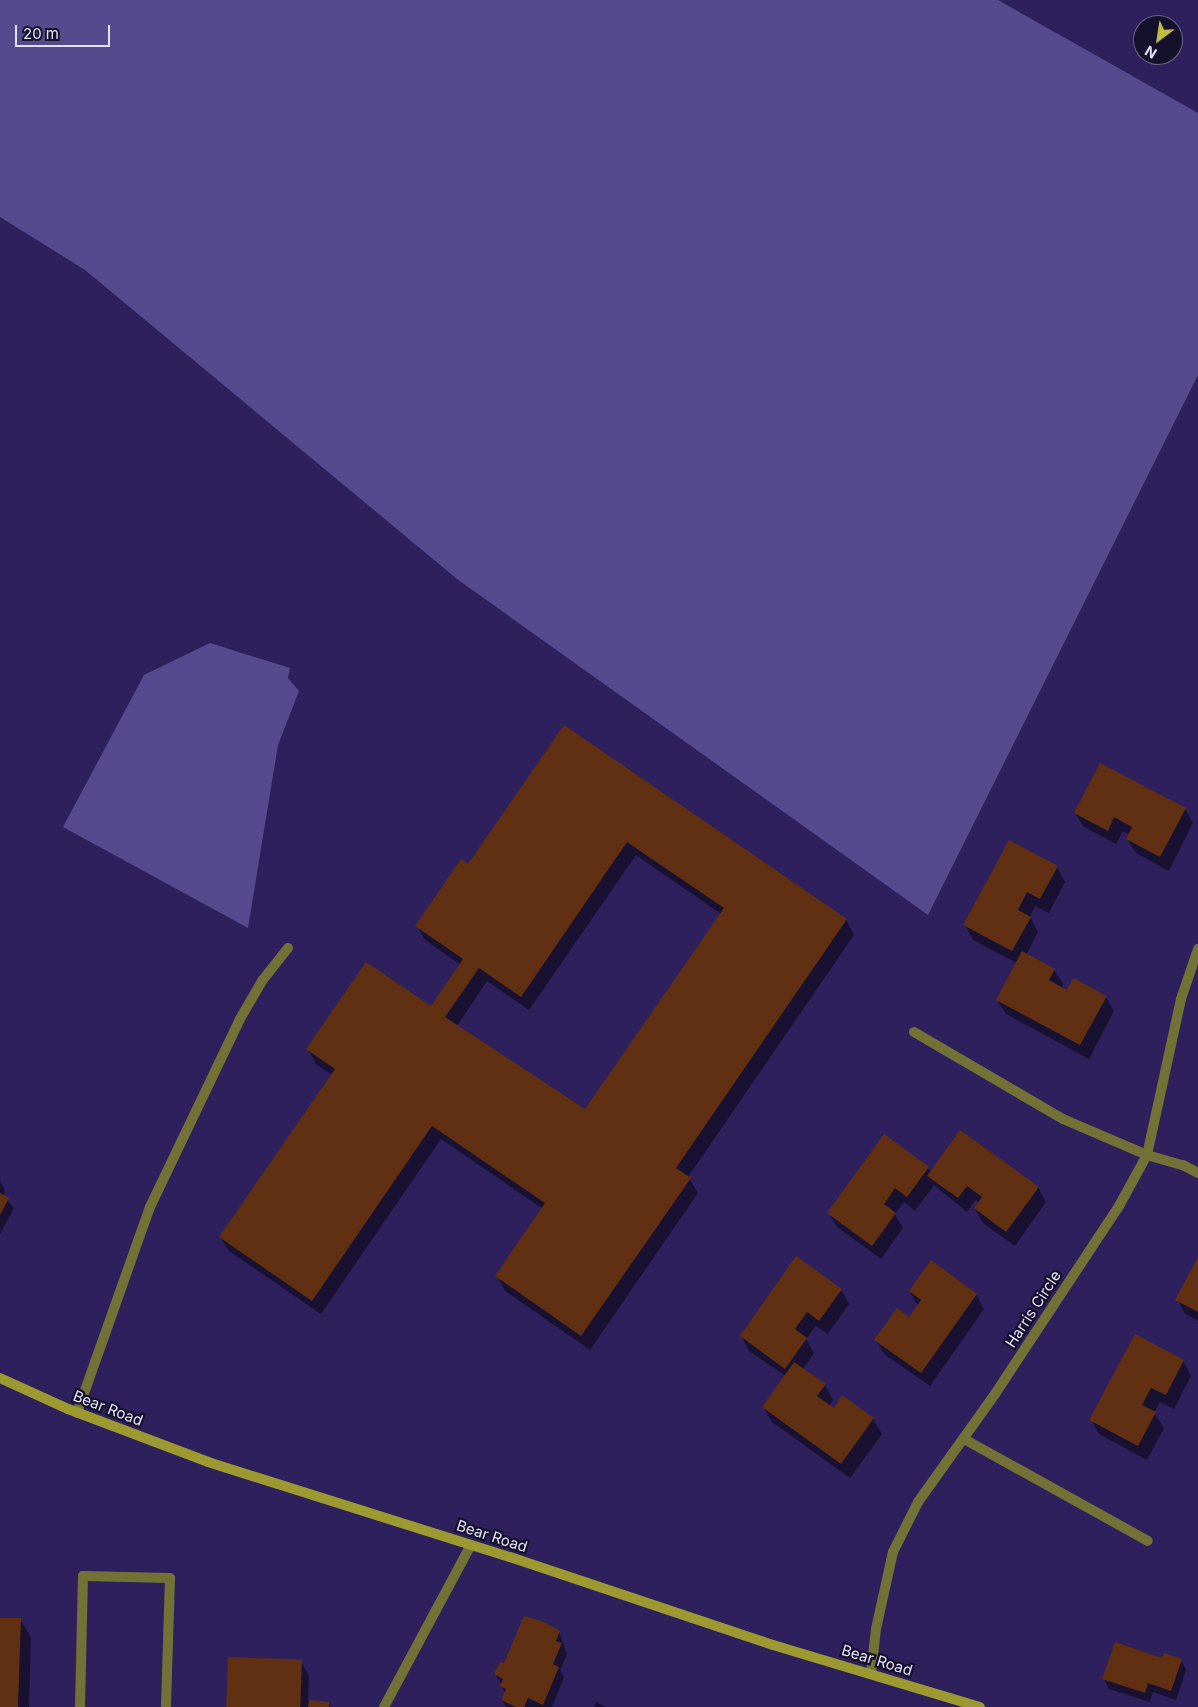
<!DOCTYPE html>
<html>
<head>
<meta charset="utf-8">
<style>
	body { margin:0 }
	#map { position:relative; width:1198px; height:1707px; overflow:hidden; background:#2d205c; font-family:Inter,sans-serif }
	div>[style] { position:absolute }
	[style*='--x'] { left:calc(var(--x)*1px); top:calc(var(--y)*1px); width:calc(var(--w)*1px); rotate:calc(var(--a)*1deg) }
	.green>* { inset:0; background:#554a8d }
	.shadow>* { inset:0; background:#0007 }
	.building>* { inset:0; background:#613013; transform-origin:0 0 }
	.service>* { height:10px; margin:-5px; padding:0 5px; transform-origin:5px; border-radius:5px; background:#737236 }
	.minor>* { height:10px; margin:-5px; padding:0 5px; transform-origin:5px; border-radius:5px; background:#737236 }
	.secondary>* { height:10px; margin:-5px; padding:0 5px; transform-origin:5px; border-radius:5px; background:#9b992f }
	span { translate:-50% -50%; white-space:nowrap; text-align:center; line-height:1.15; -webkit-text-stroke:4.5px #15102b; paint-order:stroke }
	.street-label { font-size:15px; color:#e4e2f9 }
	.north { position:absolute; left:1133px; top:15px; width:50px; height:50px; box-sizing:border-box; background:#15102b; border:1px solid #68647d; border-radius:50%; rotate:211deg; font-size:14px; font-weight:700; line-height:20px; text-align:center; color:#e4e2f9 }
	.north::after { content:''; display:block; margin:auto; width:18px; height:22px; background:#c0be41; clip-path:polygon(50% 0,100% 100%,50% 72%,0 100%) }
	.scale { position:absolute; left:15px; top:25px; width:95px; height:22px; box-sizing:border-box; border:2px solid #e4e2f9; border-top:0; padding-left:6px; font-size:15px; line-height:18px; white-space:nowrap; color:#e4e2f9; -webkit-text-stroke:4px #15102b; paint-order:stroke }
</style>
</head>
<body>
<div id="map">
	<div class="green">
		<div style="clip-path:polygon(0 0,998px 0,1198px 113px,1198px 375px,928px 915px,457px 579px,85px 270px,0 217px)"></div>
		<div style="clip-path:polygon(210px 643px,290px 668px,288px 678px,299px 691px,278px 745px,248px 928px,63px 827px,144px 675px)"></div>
	</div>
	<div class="shadow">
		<div style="clip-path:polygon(evenodd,564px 726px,846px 920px,854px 935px,688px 1177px,698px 1193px,590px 1350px,505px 1291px,497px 1276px,543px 1209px,441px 1139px,321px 1314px,229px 1251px,220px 1237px,332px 1075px,316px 1064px,308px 1049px,431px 1008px,461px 965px,425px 940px,417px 926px,469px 865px,564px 726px,636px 855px,721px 914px,586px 1111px,457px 1026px,487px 981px,529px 1010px,636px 855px)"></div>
		<div style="clip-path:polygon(1185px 809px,1193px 823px,1169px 871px,1136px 853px,1127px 839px,1129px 835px,1123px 831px,1116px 844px,1084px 827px,1075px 813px)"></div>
		<div style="clip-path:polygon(1057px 867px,1065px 882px,1049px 913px,1035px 906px,1030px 917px,1038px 932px,1026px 955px,1054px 970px,1063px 984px,1061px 988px,1067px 992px,1106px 997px,1114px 1011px,1089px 1059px,1006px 1014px,997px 1000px,1017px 963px,973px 940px,965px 925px)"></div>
		<div style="clip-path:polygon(928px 1168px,931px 1173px,1038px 1187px,1046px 1202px,1015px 1246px,983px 1223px,975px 1209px,979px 1202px,975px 1200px,967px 1212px,934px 1185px,915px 1211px,904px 1202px,895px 1214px,903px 1228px,881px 1259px,837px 1227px,829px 1213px)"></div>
		<div style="clip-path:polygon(0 1181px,5px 1190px,3px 1196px,14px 1208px,0 1234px)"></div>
		<div style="clip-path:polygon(1198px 1259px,1198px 1321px,1185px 1314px,1177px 1299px)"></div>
		<div style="clip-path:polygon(841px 1289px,849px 1304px,828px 1334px,816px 1326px,806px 1339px,814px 1353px,803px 1369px,825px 1385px,833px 1400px,829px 1406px,873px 1419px,882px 1434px,850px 1478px,772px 1422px,763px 1407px,786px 1376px,749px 1351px,741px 1336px)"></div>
		<div style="clip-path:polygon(910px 1292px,976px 1294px,984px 1309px,930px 1386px,884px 1354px,876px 1340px,909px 1319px,918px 1306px)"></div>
		<div style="clip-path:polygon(1183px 1361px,1191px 1376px,1174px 1409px,1160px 1402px,1154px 1413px,1164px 1428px,1147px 1460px,1099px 1434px,1091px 1419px)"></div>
		<div style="clip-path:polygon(0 1619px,20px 1619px,31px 1638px,29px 1707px,0 1707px)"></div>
		<div style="clip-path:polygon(559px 1632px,567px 1654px,560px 1670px,564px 1677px,552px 1707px,506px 1707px,502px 1700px,505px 1693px,496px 1674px,504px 1665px)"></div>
		<div style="clip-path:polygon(1163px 1659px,1181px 1660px,1186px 1670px,1176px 1700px,1153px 1692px,1150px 1702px,1109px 1689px,1104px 1679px)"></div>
		<div style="clip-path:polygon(301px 1661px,309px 1676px,308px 1701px,328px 1703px,331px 1707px,227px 1707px)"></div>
		<div style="clip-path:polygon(596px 1702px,606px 1707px,594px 1707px)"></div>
	</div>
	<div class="building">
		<div style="clip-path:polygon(evenodd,564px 725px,847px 919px,676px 1168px,691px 1178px,581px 1336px,495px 1276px,545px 1203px,432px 1126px,312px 1301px,219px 1237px,335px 1069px,306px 1049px,366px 962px,431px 1006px,463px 959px,415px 926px,461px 859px,468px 864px,564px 725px,627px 842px,724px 908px,585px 1109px,445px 1017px,479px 968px,521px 997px,627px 842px)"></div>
		<div style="clip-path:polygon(1100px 763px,1186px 808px,1160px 857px,1126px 839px,1132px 827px,1114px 817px,1108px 831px,1074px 813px)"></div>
		<div style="clip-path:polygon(1009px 840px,1058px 866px,1040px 899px,1027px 892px,1018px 910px,1031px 917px,1012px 951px,963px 925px)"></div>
		<div style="clip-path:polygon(1022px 951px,1055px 969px,1049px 980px,1067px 990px,1073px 978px,1107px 996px,1080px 1045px,996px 1000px)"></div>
		<div style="clip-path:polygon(960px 1130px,1039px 1187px,1006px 1232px,974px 1208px,982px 1197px,967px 1186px,958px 1198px,927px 1176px)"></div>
		<div style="clip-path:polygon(884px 1134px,929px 1167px,907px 1197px,895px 1188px,884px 1204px,896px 1213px,872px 1246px,827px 1213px)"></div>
		<div style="clip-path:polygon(0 1193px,9px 1198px,0 1215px)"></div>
		<div style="clip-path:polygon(796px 1256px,842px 1289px,819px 1321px,807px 1312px,795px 1329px,807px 1338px,785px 1369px,740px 1336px)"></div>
		<div style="clip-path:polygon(1198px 1257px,1198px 1312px,1175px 1300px)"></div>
		<div style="clip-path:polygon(931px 1260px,977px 1294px,921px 1373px,874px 1340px,897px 1308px,909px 1317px,921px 1300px,909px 1291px)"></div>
		<div style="clip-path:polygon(1135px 1334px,1184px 1360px,1166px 1395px,1151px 1388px,1142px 1405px,1156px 1412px,1138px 1446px,1089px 1420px)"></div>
		<div style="clip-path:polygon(794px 1362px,826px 1384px,817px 1396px,834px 1408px,842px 1395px,874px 1418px,841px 1464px,762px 1407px)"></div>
		<div style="clip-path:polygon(524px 1616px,542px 1621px,560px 1631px,556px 1641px,562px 1643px,553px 1664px,559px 1667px,543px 1705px,528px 1698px,524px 1707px,516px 1707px,501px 1700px,506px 1689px,500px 1686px,503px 1679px,494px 1674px,500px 1662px,504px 1663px)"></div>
		<div style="clip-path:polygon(0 1618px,21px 1618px,18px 1707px,0 1707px)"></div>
		<div style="clip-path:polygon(1115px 1642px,1162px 1658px,1164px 1653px,1182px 1659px,1171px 1691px,1148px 1683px,1145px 1693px,1102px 1679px)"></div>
		<div style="left:228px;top:1657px;width:74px;height:50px;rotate:2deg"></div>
		<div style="clip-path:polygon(309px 1700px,329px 1702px,329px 1707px,308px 1707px)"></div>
	</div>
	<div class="service">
		<div style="--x:914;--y:1032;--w:173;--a:30.3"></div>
		<div style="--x:1063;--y:1119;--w:91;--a:23.2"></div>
		<div style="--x:77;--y:1413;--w:219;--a:-70.5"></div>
		<div style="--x:150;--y:1207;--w:208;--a:-64.4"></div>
		<div style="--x:240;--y:1019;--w:44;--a:-59.9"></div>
		<div style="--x:262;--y:981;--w:42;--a:-51.8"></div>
		<div style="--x:964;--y:1439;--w:210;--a:29"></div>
		<div style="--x:80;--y:1707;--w:131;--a:-88.7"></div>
		<div style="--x:83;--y:1576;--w:87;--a:1.3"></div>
		<div style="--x:170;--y:1578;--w:129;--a:91.8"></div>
		<div style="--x:384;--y:1707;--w:184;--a:-61.8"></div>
	</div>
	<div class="minor">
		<div style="--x:1147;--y:1155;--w:37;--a:16"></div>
		<div style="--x:1183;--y:1165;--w:17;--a:28"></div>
		<div style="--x:871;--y:1674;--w:45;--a:-83.7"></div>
		<div style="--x:876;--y:1629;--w:79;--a:-77.6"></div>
		<div style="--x:893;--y:1552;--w:56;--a:-63.4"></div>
		<div style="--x:918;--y:1502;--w:133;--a:-54.5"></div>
		<div style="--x:995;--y:1394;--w:225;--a:-56.6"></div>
		<div style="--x:1119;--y:1206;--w:58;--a:-61.2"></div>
		<div style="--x:1147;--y:1155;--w:160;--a:-77.7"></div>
		<div style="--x:1181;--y:999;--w:53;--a:-71.2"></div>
	</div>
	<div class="secondary">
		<div style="--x:0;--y:1378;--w:75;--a:24.5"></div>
		<div style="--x:68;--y:1409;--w:150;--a:20.7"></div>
		<div style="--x:208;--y:1462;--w:317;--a:17.5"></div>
		<div style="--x:510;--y:1557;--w:277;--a:18.5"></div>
		<div style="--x:773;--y:1645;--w:216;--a:16.7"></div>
	</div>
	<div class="street-label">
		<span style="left:1033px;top:1309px;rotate:-57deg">Harris Circle</span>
		<span style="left:108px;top:1408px;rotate:21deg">Bear Road</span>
		<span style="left:492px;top:1536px;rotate:18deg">Bear Road</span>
		<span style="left:877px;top:1660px;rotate:17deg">Bear Road</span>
	</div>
	<div class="north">N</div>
	<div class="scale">20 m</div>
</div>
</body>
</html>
